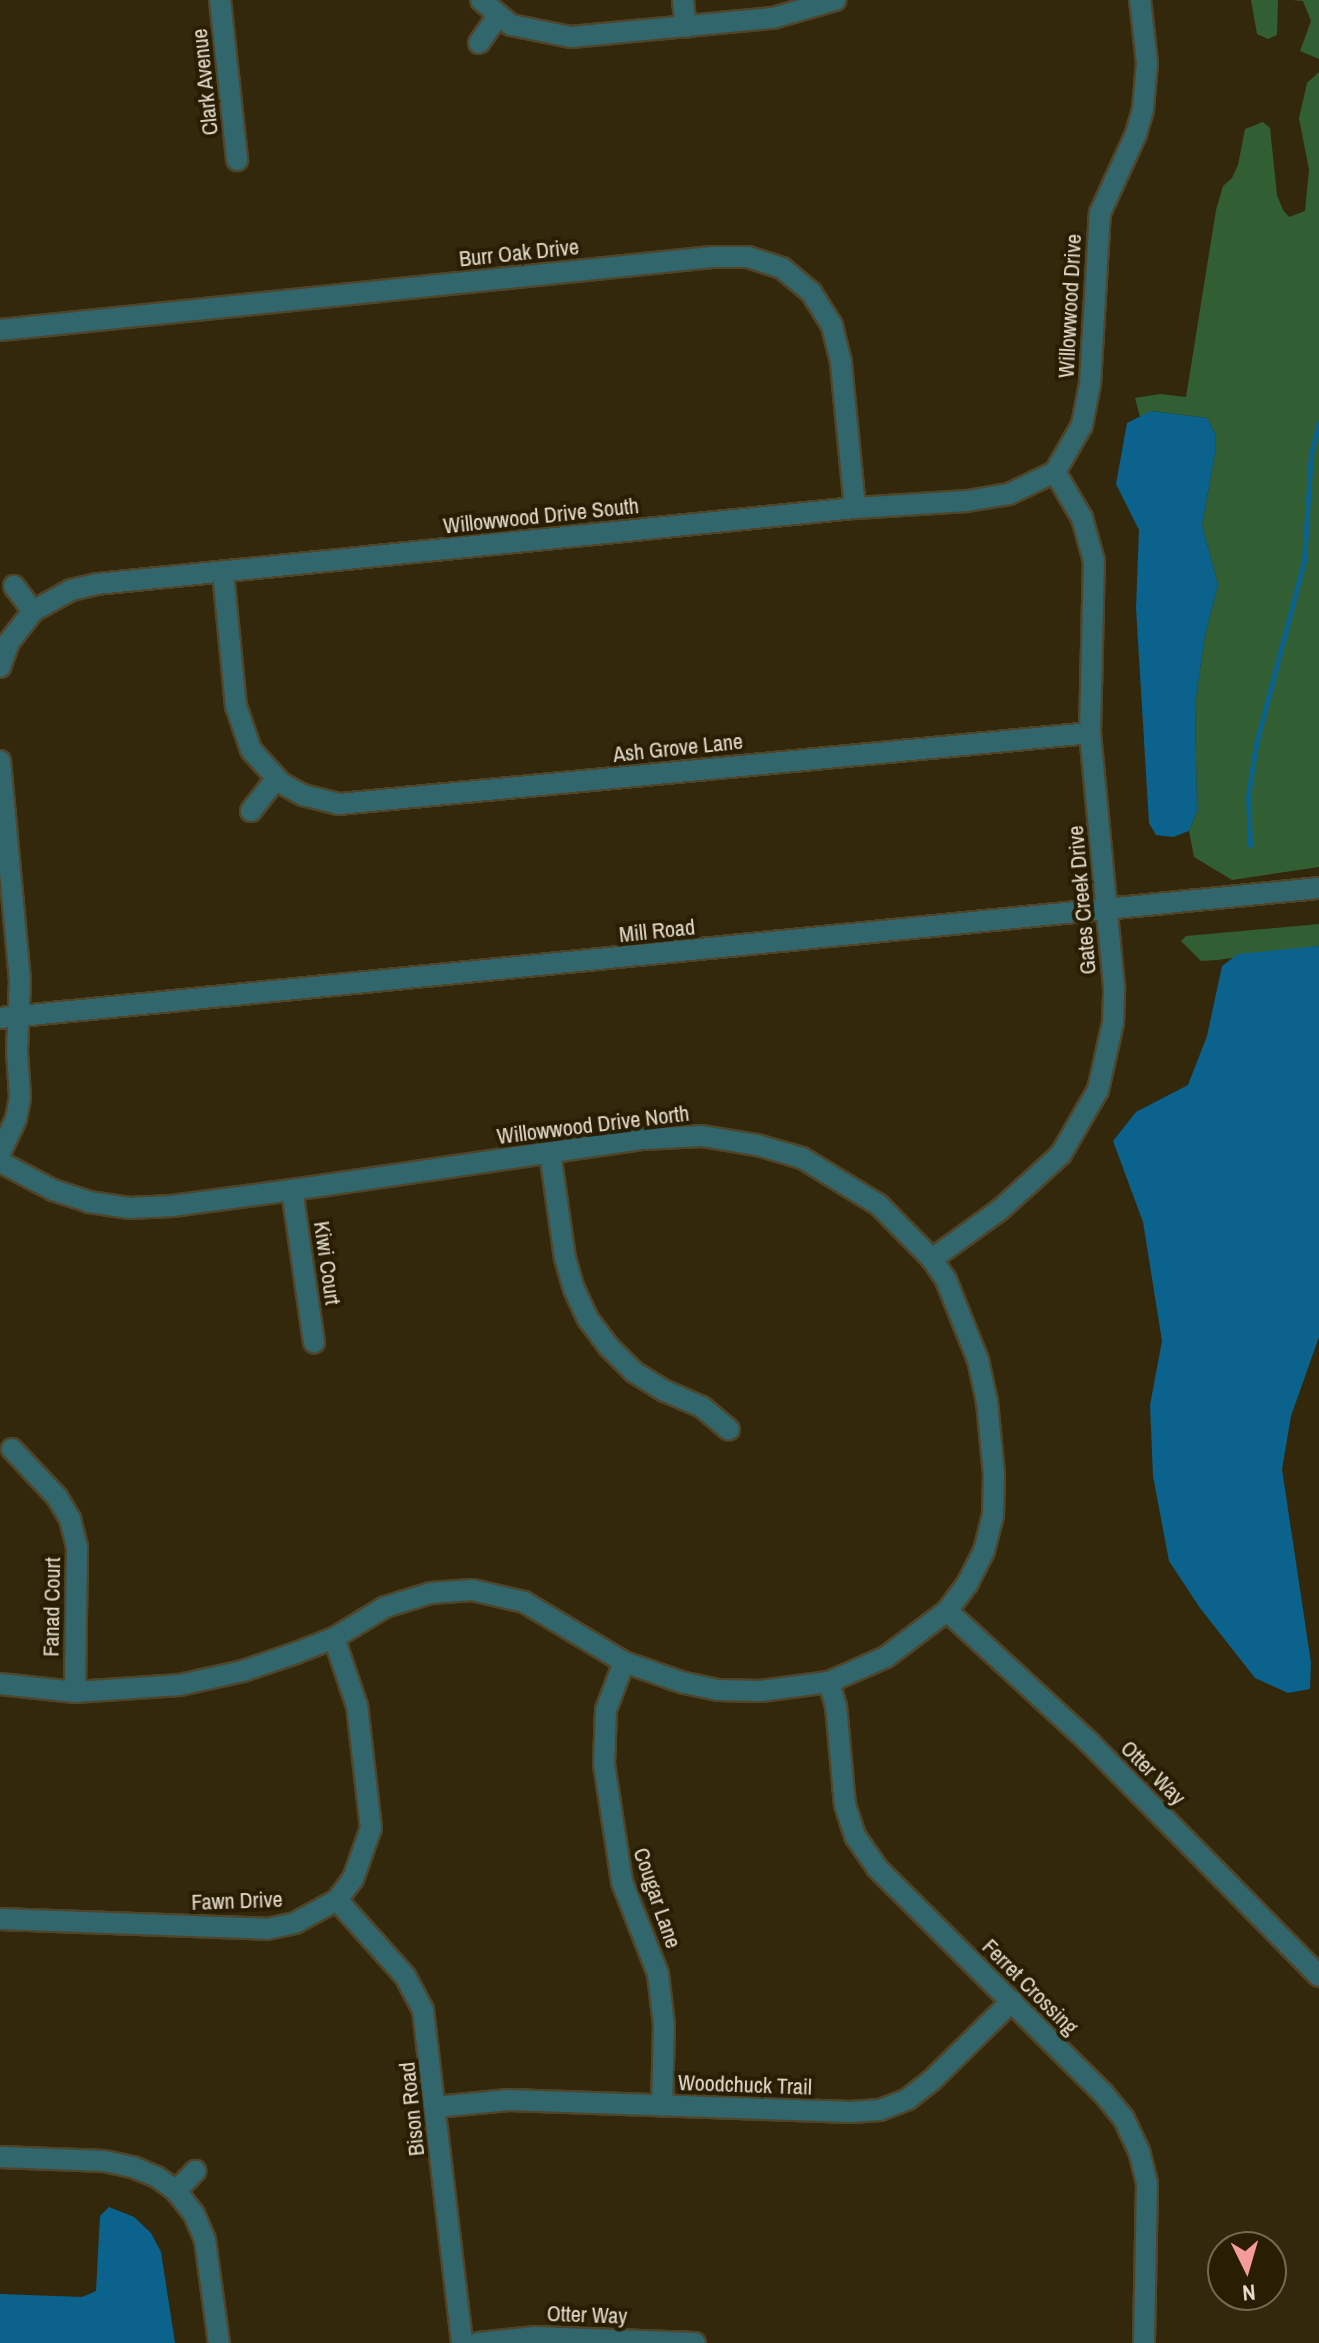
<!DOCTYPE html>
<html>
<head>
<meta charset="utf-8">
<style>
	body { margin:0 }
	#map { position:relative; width:1319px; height:2343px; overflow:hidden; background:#33280c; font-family:"Archivo Narrow",sans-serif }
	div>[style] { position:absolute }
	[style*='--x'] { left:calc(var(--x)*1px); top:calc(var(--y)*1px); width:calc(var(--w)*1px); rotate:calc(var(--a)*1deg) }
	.green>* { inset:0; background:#325e34 }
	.water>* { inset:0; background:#0a628d }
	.stream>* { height:5px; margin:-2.5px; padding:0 2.5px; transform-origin:2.5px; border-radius:2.5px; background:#0a628d }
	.roads { filter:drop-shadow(2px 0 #4f452b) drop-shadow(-2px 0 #4f452b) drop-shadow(0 2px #4f452b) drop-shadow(0 -2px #4f452b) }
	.minor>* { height:20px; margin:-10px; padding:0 10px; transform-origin:10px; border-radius:10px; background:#31676c }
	span { translate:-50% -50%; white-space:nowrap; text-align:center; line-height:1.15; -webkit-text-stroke:8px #291e03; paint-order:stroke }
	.street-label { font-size:22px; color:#e3dccc }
	.north { position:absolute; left:1207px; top:2231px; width:80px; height:80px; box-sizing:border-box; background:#291e03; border:2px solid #736a53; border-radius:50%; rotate:175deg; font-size:22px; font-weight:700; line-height:32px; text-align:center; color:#e3dccc }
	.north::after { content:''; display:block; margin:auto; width:28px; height:36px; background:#f59b9b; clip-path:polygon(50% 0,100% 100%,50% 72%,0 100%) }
</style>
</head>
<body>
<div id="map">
	<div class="green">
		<div style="clip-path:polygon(1251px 0,1278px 0,1277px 35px,1268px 39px,1257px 34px)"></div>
		<div style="clip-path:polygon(1292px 0,1319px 0,1319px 59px,1300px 51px,1311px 21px,1303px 1px)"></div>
		<div style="clip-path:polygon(1319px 72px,1319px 867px,1232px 880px,1194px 857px,1189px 831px,1197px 811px,1195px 704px,1205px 635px,1218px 585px,1202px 525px,1216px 448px,1215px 433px,1207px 418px,1152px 411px,1140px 417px,1135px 398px,1160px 394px,1186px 397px,1216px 210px,1223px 186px,1232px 178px,1238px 165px,1245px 129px,1263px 122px,1270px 128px,1277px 195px,1283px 210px,1289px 217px,1305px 211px,1309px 170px,1299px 118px,1307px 83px)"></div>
		<div style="clip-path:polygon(1319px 924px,1319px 946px,1217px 960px,1201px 961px,1181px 941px,1186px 936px)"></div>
	</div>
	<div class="water">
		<div style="clip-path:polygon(1151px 411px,1207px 418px,1215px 433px,1216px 448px,1202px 525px,1218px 585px,1205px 635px,1195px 704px,1197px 811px,1189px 831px,1173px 837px,1156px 835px,1149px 823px,1136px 608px,1139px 530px,1116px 484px,1127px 423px)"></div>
		<div style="clip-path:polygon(1319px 946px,1319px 1337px,1291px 1416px,1282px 1469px,1311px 1663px,1310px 1689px,1288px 1693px,1255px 1678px,1200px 1608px,1169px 1561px,1153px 1476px,1150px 1405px,1162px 1341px,1143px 1222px,1113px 1141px,1136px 1112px,1188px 1085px,1207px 1036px,1222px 966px,1238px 954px)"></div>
		<div style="clip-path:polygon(109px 2207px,134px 2217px,151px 2233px,161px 2252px,175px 2343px,0 2343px,0 2294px,82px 2297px,96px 2291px,100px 2216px)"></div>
	</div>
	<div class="stream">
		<div style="--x:1250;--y:845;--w:49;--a:-92.3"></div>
		<div style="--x:1248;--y:796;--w:53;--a:-81.3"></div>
		<div style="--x:1256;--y:744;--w:189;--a:-75.3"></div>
		<div style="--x:1304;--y:561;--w:107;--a:-86.3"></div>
		<div style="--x:1311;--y:454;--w:32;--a:-76"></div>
	</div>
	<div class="roads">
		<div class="minor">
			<div style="--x:220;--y:0;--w:161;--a:83.9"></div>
			<div style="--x:481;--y:0;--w:39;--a:40"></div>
			<div style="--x:511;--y:25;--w:61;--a:11.3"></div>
			<div style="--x:571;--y:37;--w:203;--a:-5.4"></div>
			<div style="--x:773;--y:18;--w:65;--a:-16.2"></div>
			<div style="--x:683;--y:0;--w:27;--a:84"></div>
			<div style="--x:479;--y:43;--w:32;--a:-55"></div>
			<div style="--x:0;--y:330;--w:716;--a:-5.85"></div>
			<div style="--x:712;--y:257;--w:36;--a:0"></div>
			<div style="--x:748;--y:257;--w:36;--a:18"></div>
			<div style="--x:782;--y:268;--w:38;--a:40"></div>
			<div style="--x:811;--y:292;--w:40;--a:58"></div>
			<div style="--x:832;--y:326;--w:38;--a:76"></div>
			<div style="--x:841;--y:363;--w:146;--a:84.5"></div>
			<div style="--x:1055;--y:472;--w:54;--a:-60.1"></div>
			<div style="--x:1082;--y:425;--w:42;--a:-79"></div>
			<div style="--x:1090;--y:384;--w:171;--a:-86.7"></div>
			<div style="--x:1100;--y:213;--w:87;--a:-65.5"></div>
			<div style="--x:1136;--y:134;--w:26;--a:-74"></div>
			<div style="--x:1143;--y:109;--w:46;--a:-85"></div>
			<div style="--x:1147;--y:63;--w:63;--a:-96.3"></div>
			<div style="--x:223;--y:572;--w:135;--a:84.5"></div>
			<div style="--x:236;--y:706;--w:46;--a:71.2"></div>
			<div style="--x:251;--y:750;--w:45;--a:47.7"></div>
			<div style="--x:281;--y:783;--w:25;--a:29"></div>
			<div style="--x:303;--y:795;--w:37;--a:14"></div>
			<div style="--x:339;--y:804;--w:754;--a:-5.4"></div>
			<div style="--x:14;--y:586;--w:31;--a:53"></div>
			<div style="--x:0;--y:667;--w:27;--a:-70"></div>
			<div style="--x:9;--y:642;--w:39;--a:-52"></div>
			<div style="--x:33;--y:611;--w:43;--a:-28.9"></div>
			<div style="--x:71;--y:590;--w:27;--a:-13"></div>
			<div style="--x:97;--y:584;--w:762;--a:-5.73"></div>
			<div style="--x:855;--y:508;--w:112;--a:-3.6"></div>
			<div style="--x:967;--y:501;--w:43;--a:-9.5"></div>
			<div style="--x:1009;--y:494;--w:51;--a:-25.6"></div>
			<div style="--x:0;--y:761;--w:220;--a:84.8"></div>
			<div style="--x:20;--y:980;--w:71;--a:92.4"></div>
			<div style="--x:17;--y:1051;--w:47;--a:86.3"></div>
			<div style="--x:20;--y:1098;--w:21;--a:101"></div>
			<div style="--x:16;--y:1119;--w:38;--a:115"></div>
			<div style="--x:251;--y:811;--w:41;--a:-52"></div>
			<div style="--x:0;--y:1018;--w:1325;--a:-5.63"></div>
			<div style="--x:550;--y:1153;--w:106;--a:81.9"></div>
			<div style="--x:565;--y:1258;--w:32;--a:74"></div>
			<div style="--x:574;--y:1289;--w:33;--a:65"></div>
			<div style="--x:588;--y:1319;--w:34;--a:53"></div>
			<div style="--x:608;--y:1346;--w:37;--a:45"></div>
			<div style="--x:634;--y:1372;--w:36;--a:32"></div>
			<div style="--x:665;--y:1391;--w:40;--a:23.4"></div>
			<div style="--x:702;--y:1407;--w:35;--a:40"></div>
			<div style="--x:0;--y:1162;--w:60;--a:27.8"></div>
			<div style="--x:53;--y:1190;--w:38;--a:18"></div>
			<div style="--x:89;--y:1202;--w:40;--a:8.5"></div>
			<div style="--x:129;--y:1208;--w:43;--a:-2.7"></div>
			<div style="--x:172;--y:1206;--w:121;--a:-7.6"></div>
			<div style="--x:292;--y:1190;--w:355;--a:-8.3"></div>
			<div style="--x:643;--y:1139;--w:59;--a:-2.9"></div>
			<div style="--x:702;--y:1136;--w:56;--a:9.3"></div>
			<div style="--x:757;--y:1145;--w:47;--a:16.1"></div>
			<div style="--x:802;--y:1158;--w:90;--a:31.4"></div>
			<div style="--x:879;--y:1205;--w:76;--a:45.5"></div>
			<div style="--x:932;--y:1259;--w:25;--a:56"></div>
			<div style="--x:946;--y:1280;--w:86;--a:68.2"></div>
			<div style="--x:978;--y:1360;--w:43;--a:77.9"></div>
			<div style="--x:987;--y:1402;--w:73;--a:84.5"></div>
			<div style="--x:994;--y:1475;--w:40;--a:91.4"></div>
			<div style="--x:993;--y:1515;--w:37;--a:104"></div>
			<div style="--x:984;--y:1551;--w:36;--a:117"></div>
			<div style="--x:968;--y:1583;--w:35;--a:127"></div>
			<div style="--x:947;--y:1611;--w:76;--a:143"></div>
			<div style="--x:886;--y:1657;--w:62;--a:156.3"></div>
			<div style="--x:829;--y:1682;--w:69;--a:172.5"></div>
			<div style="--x:761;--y:1691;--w:43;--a:-178.7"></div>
			<div style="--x:718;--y:1690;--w:35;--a:-168"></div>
			<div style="--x:684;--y:1683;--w:64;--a:-160.7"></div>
			<div style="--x:624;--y:1662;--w:117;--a:-149"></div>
			<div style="--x:524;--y:1602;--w:53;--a:-167"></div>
			<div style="--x:472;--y:1590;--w:41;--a:175.8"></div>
			<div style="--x:431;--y:1593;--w:48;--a:163.1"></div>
			<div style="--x:385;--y:1607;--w:60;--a:148.7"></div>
			<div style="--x:334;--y:1638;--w:41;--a:158.5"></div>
			<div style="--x:296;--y:1653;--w:56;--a:161.2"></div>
			<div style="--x:243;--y:1671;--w:65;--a:167.5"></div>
			<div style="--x:180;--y:1685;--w:105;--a:176.2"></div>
			<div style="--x:75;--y:1692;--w:75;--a:-173.9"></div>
			<div style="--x:292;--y:1190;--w:154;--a:81.8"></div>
			<div style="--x:932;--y:1259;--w:85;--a:-35.9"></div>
			<div style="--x:1001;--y:1209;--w:81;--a:-42.5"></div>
			<div style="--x:1061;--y:1154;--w:74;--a:-60"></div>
			<div style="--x:1098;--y:1090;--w:69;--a:-77.4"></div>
			<div style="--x:1113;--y:1023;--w:36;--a:-88"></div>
			<div style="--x:1114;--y:987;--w:255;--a:-95.4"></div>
			<div style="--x:1090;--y:733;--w:172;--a:-88.7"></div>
			<div style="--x:1094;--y:561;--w:45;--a:-105.6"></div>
			<div style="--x:1082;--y:518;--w:53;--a:-120.4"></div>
			<div style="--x:12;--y:1449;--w:66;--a:46.8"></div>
			<div style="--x:57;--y:1497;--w:26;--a:59"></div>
			<div style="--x:70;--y:1519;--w:29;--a:76"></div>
			<div style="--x:77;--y:1547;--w:145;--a:90.8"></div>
			<div style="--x:947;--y:1611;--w:193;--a:42.7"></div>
			<div style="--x:1089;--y:1742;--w:328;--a:45.5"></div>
			<div style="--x:624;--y:1662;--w:51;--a:110.6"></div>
			<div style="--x:606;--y:1710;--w:54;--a:92.1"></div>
			<div style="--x:604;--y:1764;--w:119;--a:81.3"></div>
			<div style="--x:622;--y:1882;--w:99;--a:68.6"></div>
			<div style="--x:658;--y:1974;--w:51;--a:83.3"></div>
			<div style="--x:664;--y:2025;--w:81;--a:91.4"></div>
			<div style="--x:829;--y:1682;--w:25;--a:74"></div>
			<div style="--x:836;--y:1706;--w:99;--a:84.8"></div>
			<div style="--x:845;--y:1805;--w:33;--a:72"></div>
			<div style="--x:855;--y:1836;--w:39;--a:55"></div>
			<div style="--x:877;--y:1868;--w:319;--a:44.9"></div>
			<div style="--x:1103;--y:2093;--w:33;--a:51"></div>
			<div style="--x:1124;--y:2119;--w:35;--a:65"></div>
			<div style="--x:1139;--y:2151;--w:34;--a:76"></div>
			<div style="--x:1147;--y:2184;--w:159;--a:91.1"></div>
			<div style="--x:337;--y:1900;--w:102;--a:48.2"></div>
			<div style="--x:405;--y:1976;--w:38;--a:62"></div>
			<div style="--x:423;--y:2010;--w:335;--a:83.3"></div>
			<div style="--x:0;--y:1919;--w:267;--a:2.1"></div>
			<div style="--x:267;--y:1929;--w:29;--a:-12"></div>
			<div style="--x:295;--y:1923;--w:48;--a:-28.7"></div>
			<div style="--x:337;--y:1900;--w:26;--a:-53"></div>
			<div style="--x:353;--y:1879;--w:54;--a:-70.6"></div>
			<div style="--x:371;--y:1828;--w:123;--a:-96.5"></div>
			<div style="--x:357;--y:1706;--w:72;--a:-108.7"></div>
			<div style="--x:436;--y:2107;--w:73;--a:-5.5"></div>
			<div style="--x:509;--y:2100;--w:342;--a:2"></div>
			<div style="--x:851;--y:2112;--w:29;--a:-4"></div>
			<div style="--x:880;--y:2110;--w:30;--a:-21"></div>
			<div style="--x:908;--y:2099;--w:29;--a:-38"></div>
			<div style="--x:931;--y:2081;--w:114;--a:-44.6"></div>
			<div style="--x:0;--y:2157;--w:104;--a:2.2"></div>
			<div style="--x:104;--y:2161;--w:30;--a:12"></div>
			<div style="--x:133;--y:2167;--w:26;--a:23"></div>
			<div style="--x:157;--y:2177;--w:24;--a:36"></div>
			<div style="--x:176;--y:2191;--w:29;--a:52"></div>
			<div style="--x:194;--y:2214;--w:28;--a:67"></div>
			<div style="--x:205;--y:2240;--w:104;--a:82.3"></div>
			<div style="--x:176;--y:2191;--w:28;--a:-46"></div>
			<div style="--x:478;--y:2343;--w:58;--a:-5.9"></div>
			<div style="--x:536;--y:2337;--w:159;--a:2.2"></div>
		</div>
	</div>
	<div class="street-label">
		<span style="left:205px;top:82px;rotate:-96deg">Clark Avenue</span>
		<span style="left:519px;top:253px;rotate:-6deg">Burr Oak Drive</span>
		<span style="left:1070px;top:306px;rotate:-87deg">Willowwood Drive</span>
		<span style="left:541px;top:516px;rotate:-6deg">Willowwood Drive South</span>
		<span style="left:678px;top:748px;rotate:-6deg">Ash Grove Lane</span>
		<span style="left:1082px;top:900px;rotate:-95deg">Gates Creek Drive</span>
		<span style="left:657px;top:931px;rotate:-6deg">Mill Road</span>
		<span style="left:593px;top:1125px;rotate:-7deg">Willowwood Drive North</span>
		<span style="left:327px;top:1263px;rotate:82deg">Kiwi Court</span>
		<span style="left:52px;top:1607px;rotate:-89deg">Fanad Court</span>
		<span style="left:1153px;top:1773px;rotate:45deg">Otter Way</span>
		<span style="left:657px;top:1898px;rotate:71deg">Cougar Lane</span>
		<span style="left:237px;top:1901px;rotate:-2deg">Fawn Drive</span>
		<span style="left:1030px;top:1987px;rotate:45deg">Ferret Crossing</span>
		<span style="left:745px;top:2085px;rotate:2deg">Woodchuck Trail</span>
		<span style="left:412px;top:2109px;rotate:-96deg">Bison Road</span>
		<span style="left:587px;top:2315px;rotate:2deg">Otter Way</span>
	</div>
	<div class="north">N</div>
</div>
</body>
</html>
